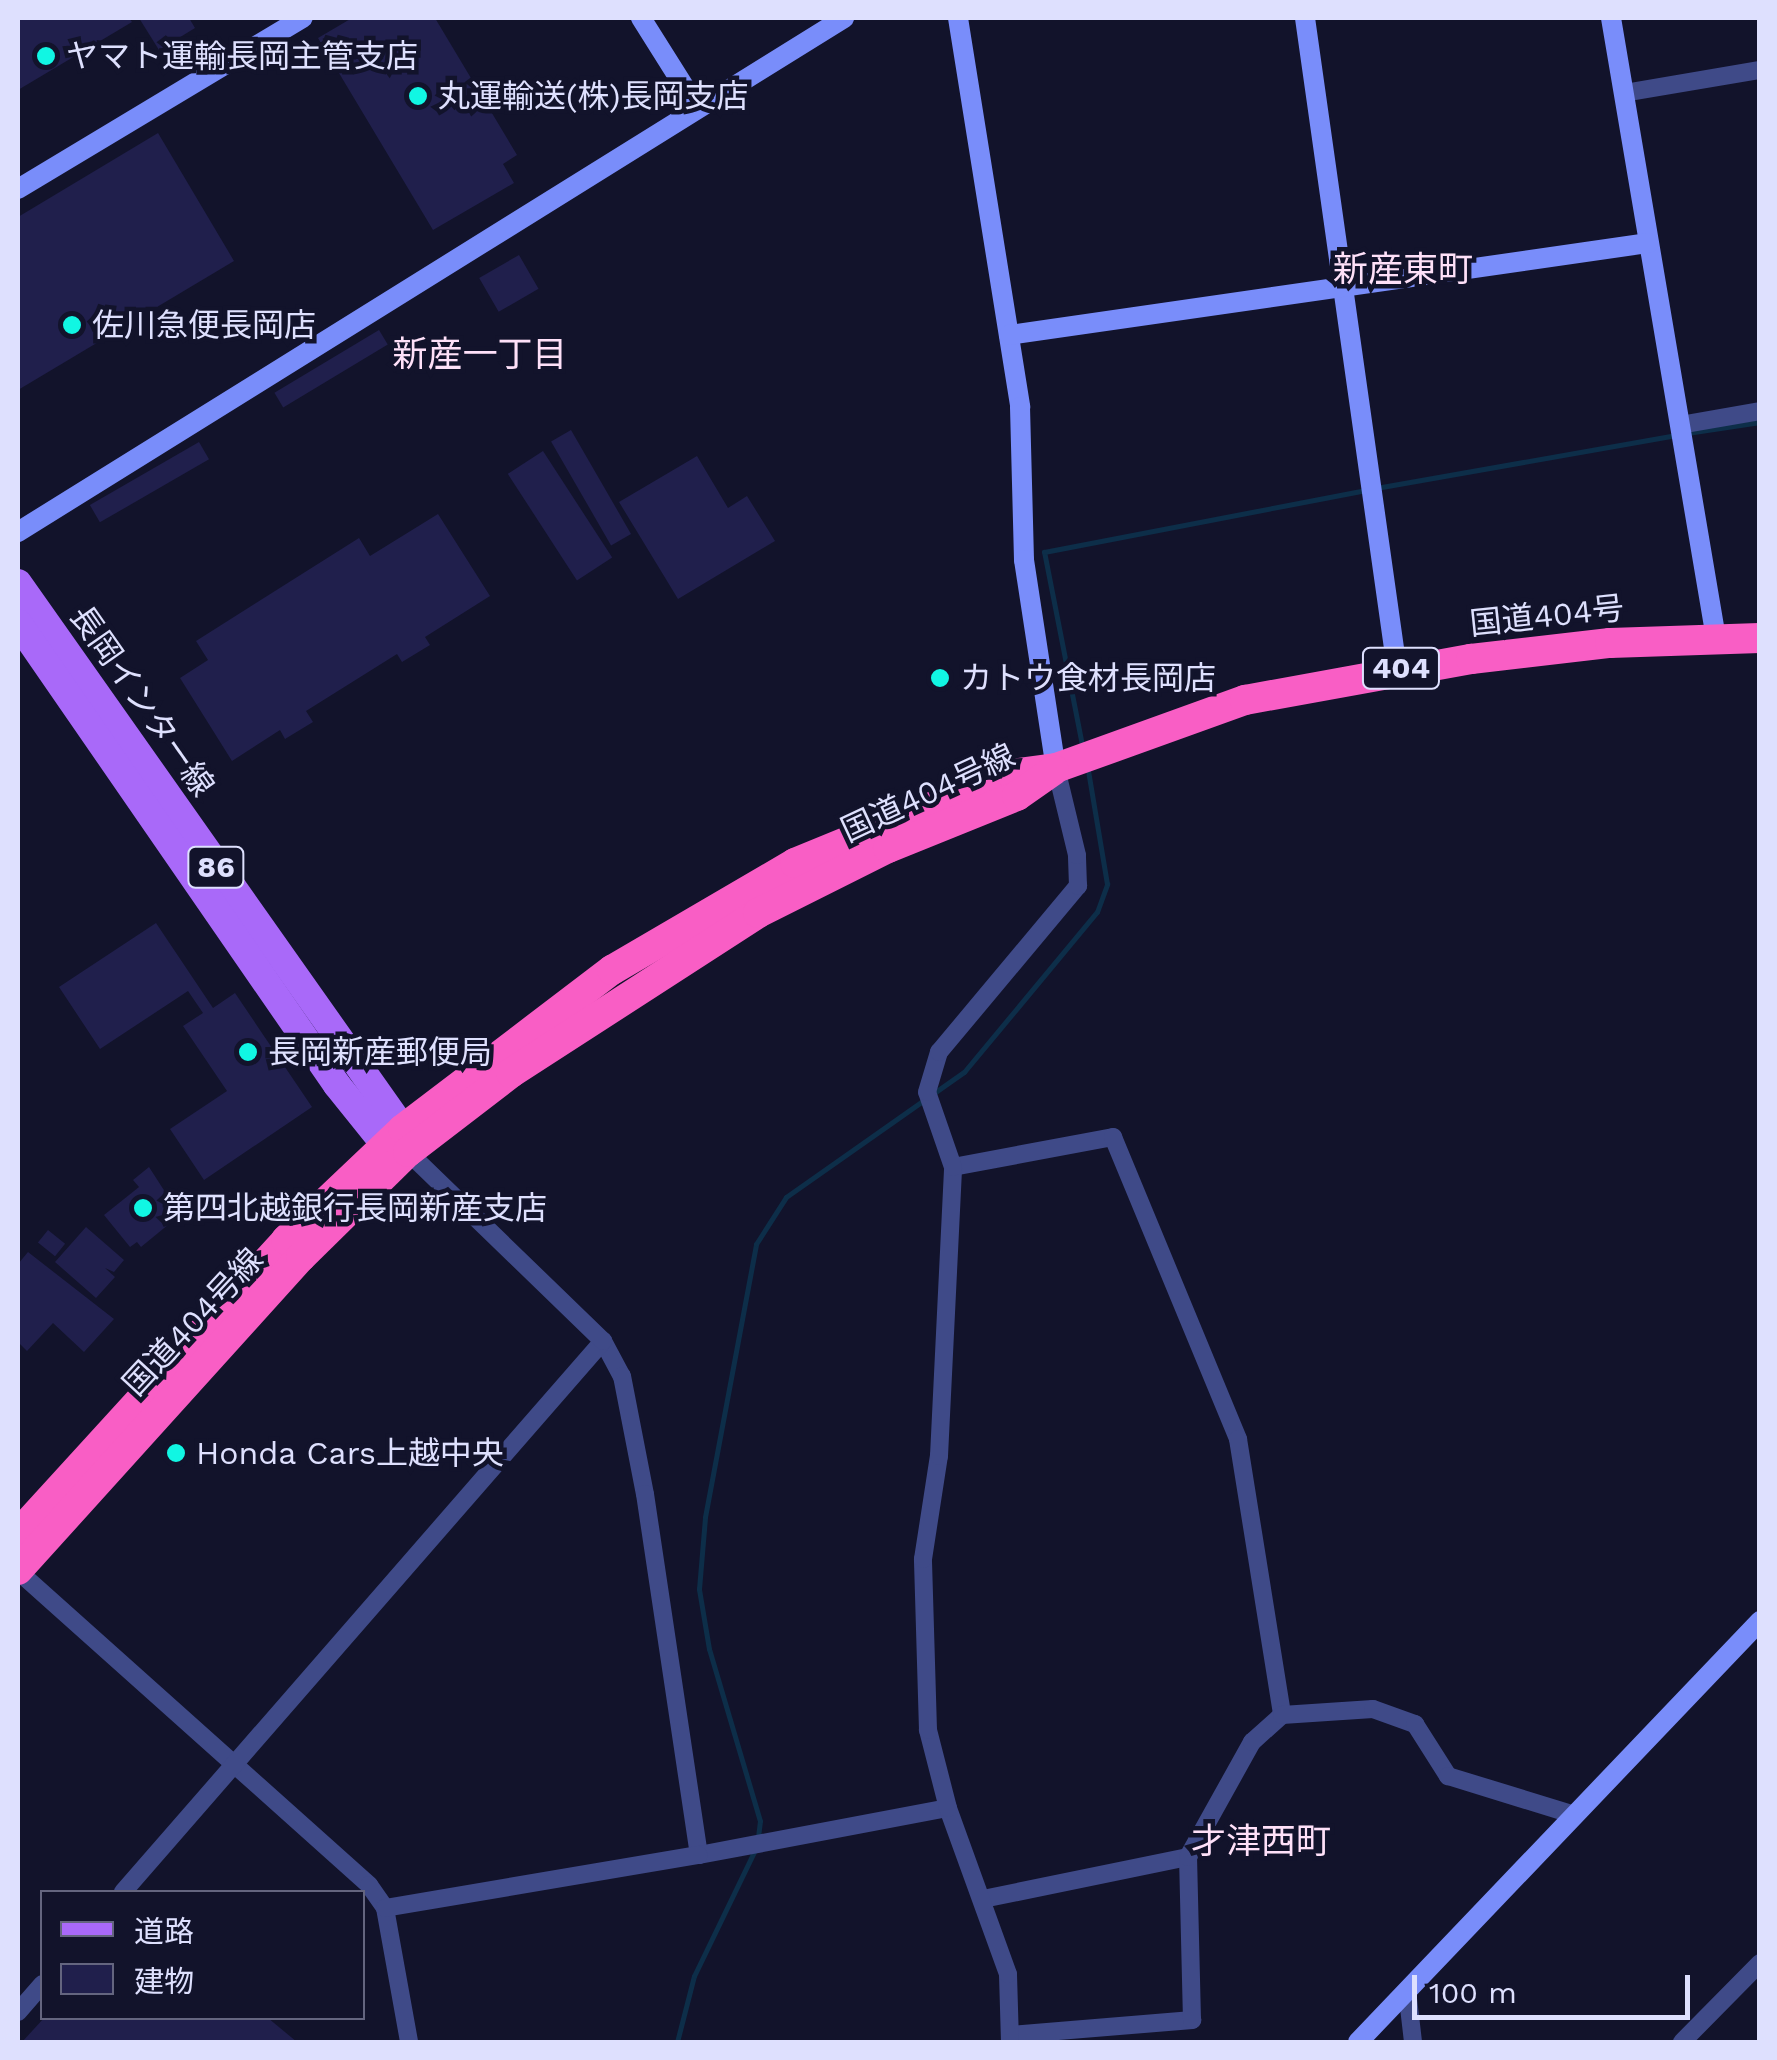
<!DOCTYPE html>
<html>
<head>
<meta charset="utf-8">
<style>
	body { margin:0 }
	#map { position:relative; width:1777px; height:2060px; overflow:hidden; background:#12132b; font-family:"Work Sans","Noto Sans JP",sans-serif }
	div>[style] { position:absolute }
	[style*='--x'] { left:calc(var(--x)*1px); top:calc(var(--y)*1px); width:calc(var(--w)*1px); rotate:calc(var(--a)*1deg) }
	.stream>* { height:5px; margin:-2.5px; padding:0 2.5px; transform-origin:2.5px; border-radius:2.5px; background:#0d2e49 }
	.building>* { inset:0; background:#201f4c; transform-origin:0 0 }
	.street>* { height:18px; margin:-9px; padding:0 9px; transform-origin:9px; border-radius:9px; background:#3f4a88 }
	.secondary>* { height:20px; margin:-10px; padding:0 10px; transform-origin:10px; border-radius:10px; background:#798dfa }
	.primary>* { height:28px; margin:-14px; padding:0 14px; transform-origin:14px; border-radius:14px; background:#a969f9 }
	.highway>* { height:30px; margin:-15px; padding:0 15px; transform-origin:15px; border-radius:15px; background:#f95ec5 }
	.dots>* { width:28px; height:28px; translate:-50% -50%; box-sizing:border-box; border:5px solid #12132b; border-radius:50% }
	span { translate:-50% -50%; white-space:nowrap; text-align:center; line-height:1.15; -webkit-text-stroke:9px #12132b; paint-order:stroke }
	.shield-label span { padding:2px 8px; background:#12132b; border:2px solid; border-radius:8px; -webkit-text-stroke-width:0 }
	.shield-label { font-size:30px; color:#dee0fe; font-weight:700 }
	.poi-label { font-size:32px; color:#dee0fe }
	.left { translate:0 -50%; text-align:left }
	.street-label { font-size:32px; color:#dee0fe }
	.neighbourhood-label { font-size:35px; color:#fee0f8 }
	.frame { position:absolute; inset:0; border:20px solid #dee0fe; pointer-events:none }
	.legend { position:absolute; left:40px; top:1890px; width:325px; height:130px; box-sizing:border-box; background:#12132b; border:2px solid #64657f; margin:0; padding:12px 18px; list-style:none; font-size:30px; color:#dee0fe }
	.legend li { display:flex; align-items:center; gap:20px; height:50px }
	.legend b { width:50px; border:2px solid #64657f }
	.scale { position:absolute; left:1412px; top:1975px; width:278px; height:45px; box-sizing:border-box; border:5px solid #dee0fe; border-top:0; padding-left:12px; font-size:30px; line-height:35px; white-space:nowrap; color:#dee0fe; -webkit-text-stroke:8px #12132b; paint-order:stroke }
</style>
</head>
<body>
<div id="map">
	<div class="stream">
		<div style="--x:1687;--y:433;--w:74;--a:-8.6"></div>
		<div style="--x:1376;--y:488;--w:305;--a:-10"></div>
		<div style="--x:1082;--y:745;--w:197;--a:-101.1"></div>
		<div style="--x:1044;--y:552;--w:328;--a:-10.9"></div>
		<div style="--x:758;--y:1837;--w:16;--a:-83"></div>
		<div style="--x:760;--y:1821;--w:179;--a:-106.5"></div>
		<div style="--x:709;--y:1649;--w:61;--a:-99.5"></div>
		<div style="--x:699;--y:1589;--w:72;--a:-85.2"></div>
		<div style="--x:705;--y:1517;--w:278;--a:-79.4"></div>
		<div style="--x:756;--y:1244;--w:56;--a:-57.4"></div>
		<div style="--x:786;--y:1197;--w:218;--a:-35.1"></div>
		<div style="--x:964;--y:1072;--w:208;--a:-50.3"></div>
		<div style="--x:1097;--y:912;--w:30;--a:-70"></div>
		<div style="--x:1107;--y:884;--w:121;--a:-99.5"></div>
		<div style="--x:677;--y:2042;--w:68;--a:-75.6"></div>
		<div style="--x:694;--y:1976;--w:142;--a:-64.2"></div>
	</div>
	<div class="building">
		<div style="clip-path:polygon(18px 18px,129px 18px,132px 22px,18px 90px)"></div>
		<div style="clip-path:polygon(139px 18px,189px 18px,195px 28px,159px 50px)"></div>
		<div style="clip-path:polygon(352px 18px,435px 18px,517px 155px,503px 164px,514px 183px,433px 230px,318px 38px)"></div>
		<div style="clip-path:polygon(158px 133px,234px 261px,18px 390px,18px 217px)"></div>
		<div style="left:519px;top:255px;width:39px;height:46px;rotate:60deg"></div>
		<div style="left:379px;top:330px;width:17px;height:122px;rotate:59deg"></div>
		<div style="left:571px;top:430px;width:120px;height:23px;rotate:60deg"></div>
		<div style="left:199px;top:442px;width:20px;height:126px;rotate:60deg"></div>
		<div style="left:543px;top:451px;width:127px;height:42px;rotate:57deg"></div>
		<div style="clip-path:polygon(697px 456px,728px 508px,747px 496px,775px 541px,678px 599px,619px 502px)"></div>
		<div style="clip-path:polygon(438px 514px,490px 596px,425px 637px,430px 645px,402px 662px,397px 654px,306px 711px,313px 722px,285px 739px,280px 730px,232px 761px,180px 678px,208px 660px,196px 641px,359px 538px,370px 556px)"></div>
		<div style="clip-path:polygon(156px 923px,213px 1008px,235px 993px,312px 1107px,204px 1180px,170px 1129px,227px 1091px,183px 1026px,203px 1013px,188px 991px,100px 1049px,59px 987px)"></div>
		<div style="clip-path:polygon(149px 1167px,180px 1215px,141px 1247px,137px 1242px,130px 1247px,104px 1215px,139px 1187px,133px 1180px)"></div>
		<div style="clip-path:polygon(86px 1227px,124px 1260px,114px 1272px,105px 1268px,115px 1277px,96px 1298px,55px 1262px)"></div>
		<div style="left:48px;top:1230px;width:22px;height:16px;rotate:39deg"></div>
		<div style="clip-path:polygon(28px 1252px,114px 1319px,84px 1352px,53px 1323px,27px 1351px,18px 1342px,18px 1264px)"></div>
		<div style="clip-path:polygon(44px 2018px,268px 2018px,297px 2042px,22px 2042px)"></div>
	</div>
	<div class="street">
		<div style="--x:1624;--y:93;--w:138;--a:-9.6"></div>
		<div style="--x:1680;--y:425;--w:81;--a:-9.9"></div>
		<div style="--x:953;--y:1167;--w:163;--a:-10.6"></div>
		<div style="--x:1113;--y:1137;--w:327;--a:67.5"></div>
		<div style="--x:1238;--y:1439;--w:279;--a:80.9"></div>
		<div style="--x:603;--y:1341;--w:40;--a:62"></div>
		<div style="--x:622;--y:1376;--w:120;--a:79"></div>
		<div style="--x:645;--y:1494;--w:365;--a:81.5"></div>
		<div style="--x:699;--y:1855;--w:253;--a:-10.7"></div>
		<div style="--x:18;--y:1571;--w:471;--a:41.8"></div>
		<div style="--x:369;--y:1885;--w:28;--a:55"></div>
		<div style="--x:385;--y:1908;--w:136;--a:79.8"></div>
		<div style="--x:123;--y:1892;--w:731;--a:-48.94"></div>
		<div style="--x:603;--y:1341;--w:272;--a:-135.9"></div>
		<div style="--x:983;--y:1899;--w:209;--a:-11.6"></div>
		<div style="--x:385;--y:1908;--w:318;--a:-9.6"></div>
		<div style="--x:1407;--y:1990;--w:52;--a:83.4"></div>
		<div style="--x:18;--y:2012;--w:37;--a:-49"></div>
		<div style="--x:1010;--y:2035;--w:183;--a:-4.7"></div>
		<div style="--x:1192;--y:2020;--w:163;--a:-91.4"></div>
		<div style="--x:1188;--y:1857;--w:132;--a:-60.9"></div>
		<div style="--x:1252;--y:1742;--w:40;--a:-42"></div>
		<div style="--x:1282;--y:1715;--w:91;--a:-3.8"></div>
		<div style="--x:1373;--y:1709;--w:45;--a:19.7"></div>
		<div style="--x:1415;--y:1724;--w:62;--a:57.6"></div>
		<div style="--x:1448;--y:1776;--w:133;--a:17.1"></div>
		<div style="--x:1010;--y:2042;--w:68;--a:-91.7"></div>
		<div style="--x:1008;--y:1974;--w:177;--a:-109.9"></div>
		<div style="--x:948;--y:1808;--w:81;--a:-104.4"></div>
		<div style="--x:928;--y:1730;--w:171;--a:-91.7"></div>
		<div style="--x:923;--y:1559;--w:104;--a:-81.2"></div>
		<div style="--x:939;--y:1456;--w:289;--a:-87.2"></div>
		<div style="--x:953;--y:1167;--w:79;--a:-109.1"></div>
		<div style="--x:927;--y:1092;--w:42;--a:-73.3"></div>
		<div style="--x:939;--y:1052;--w:217;--a:-50.1"></div>
		<div style="--x:1078;--y:886;--w:31;--a:-92"></div>
		<div style="--x:1077;--y:855;--w:89;--a:-103.6"></div>
		<div style="--x:1682;--y:2042;--w:111;--a:-45.4"></div>
	</div>
	<div class="secondary">
		<div style="--x:641;--y:18;--w:105;--a:57.8"></div>
		<div style="--x:958;--y:18;--w:394;--a:80.9"></div>
		<div style="--x:1020;--y:407;--w:153;--a:88.5"></div>
		<div style="--x:1024;--y:560;--w:210;--a:81.3"></div>
		<div style="--x:1305;--y:18;--w:657;--a:81.96"></div>
		<div style="--x:1611;--y:18;--w:629;--a:80.39"></div>
		<div style="--x:18;--y:189;--w:332;--a:-31"></div>
		<div style="--x:1009;--y:335;--w:646;--a:-8.19"></div>
		<div style="--x:18;--y:532;--w:973;--a:-31.89"></div>
		<div style="--x:1358;--y:2042;--w:582;--a:-46.32"></div>
	</div>
	<div class="primary">
		<div style="--x:18;--y:583;--w:668;--a:54.81"></div>
		<div style="--x:403;--y:1129;--w:20;--a:79"></div>
		<div style="--x:18;--y:623;--w:561;--a:55.38"></div>
		<div style="--x:337;--y:1085;--w:78;--a:51.2"></div>
		<div style="--x:386;--y:1146;--w:22;--a:16"></div>
	</div>
	<div class="highway">
		<div style="--x:18;--y:1534;--w:398;--a:-47.6"></div>
		<div style="--x:286;--y:1240;--w:161;--a:-43.5"></div>
		<div style="--x:403;--y:1129;--w:263;--a:-37.3"></div>
		<div style="--x:612;--y:970;--w:212;--a:-30.3"></div>
		<div style="--x:795;--y:863;--w:235;--a:-22.3"></div>
		<div style="--x:1012;--y:774;--w:44;--a:-7.8"></div>
		<div style="--x:1056;--y:768;--w:201;--a:-19.8"></div>
		<div style="--x:1245;--y:700;--w:230;--a:-10.3"></div>
		<div style="--x:1471;--y:659;--w:140;--a:-6.6"></div>
		<div style="--x:1610;--y:643;--w:150;--a:-1.9"></div>
		<div style="--x:18;--y:1570;--w:422;--a:-47.9"></div>
		<div style="--x:301;--y:1257;--w:150;--a:-44.5"></div>
		<div style="--x:408;--y:1152;--w:130;--a:-37.5"></div>
		<div style="--x:511;--y:1073;--w:294;--a:-32.9"></div>
		<div style="--x:758;--y:913;--w:145;--a:-26.6"></div>
		<div style="--x:888;--y:848;--w:139;--a:-22"></div>
		<div style="--x:1017;--y:796;--w:45;--a:-35.1"></div>
	</div>
	<div class="dots">
		<div style="left:46px;top:56px;background:#11f6e3"></div>
		<div style="left:418px;top:96px;background:#11f6e3"></div>
		<div style="left:72px;top:325px;background:#11f6e3"></div>
		<div style="left:940px;top:678px;background:#11f6e3"></div>
		<div style="left:248px;top:1052px;background:#11f6e3"></div>
		<div style="left:143px;top:1208px;background:#11f6e3"></div>
		<div style="left:176px;top:1453px;background:#11f6e3"></div>
	</div>
	<div class="shield-label">
		<span style="left:1401px;top:668px">404</span>
		<span style="left:216px;top:867px">86</span>
	</div>
	<div class="poi-label">
		<span class="left" style="left:66px;top:56px">ヤマト運輸長岡主管支店</span>
		<span class="left" style="left:438px;top:96px">丸運輸送(株)長岡支店</span>
		<span class="left" style="left:92px;top:325px">佐川急便長岡店</span>
		<span class="left" style="left:960px;top:678px">カトウ食材長岡店</span>
		<span class="left" style="left:268px;top:1052px">長岡新産郵便局</span>
		<span class="left" style="left:163px;top:1208px">第四北越銀行長岡新産支店</span>
		<span class="left" style="left:196px;top:1453px">Honda Cars上越中央</span>
	</div>
	<div class="street-label">
		<span style="left:1547px;top:616px;rotate:-6deg">国道404号</span>
		<span style="left:142px;top:701px;rotate:55deg">長岡インター線</span>
		<span style="left:928px;top:793px;rotate:-25deg">国道404号線</span>
		<span style="left:193px;top:1322px;rotate:-47deg">国道404号線</span>
	</div>
	<div class="neighbourhood-label">
		<span style="left:1403px;top:269px">新産東町</span>
		<span style="left:480px;top:354px">新産一丁目</span>
		<span style="left:1261px;top:1841px">才津西町</span>
	</div>
	<div class="frame"></div>
	<ul class="legend">
	<li><b style="height:12px;background:#a969f9"></b>道路</li>
	<li><b style="height:28px;background:#201f4c"></b>建物</li>
	</ul>
	<div class="scale">100 m</div>
</div>
</body>
</html>
